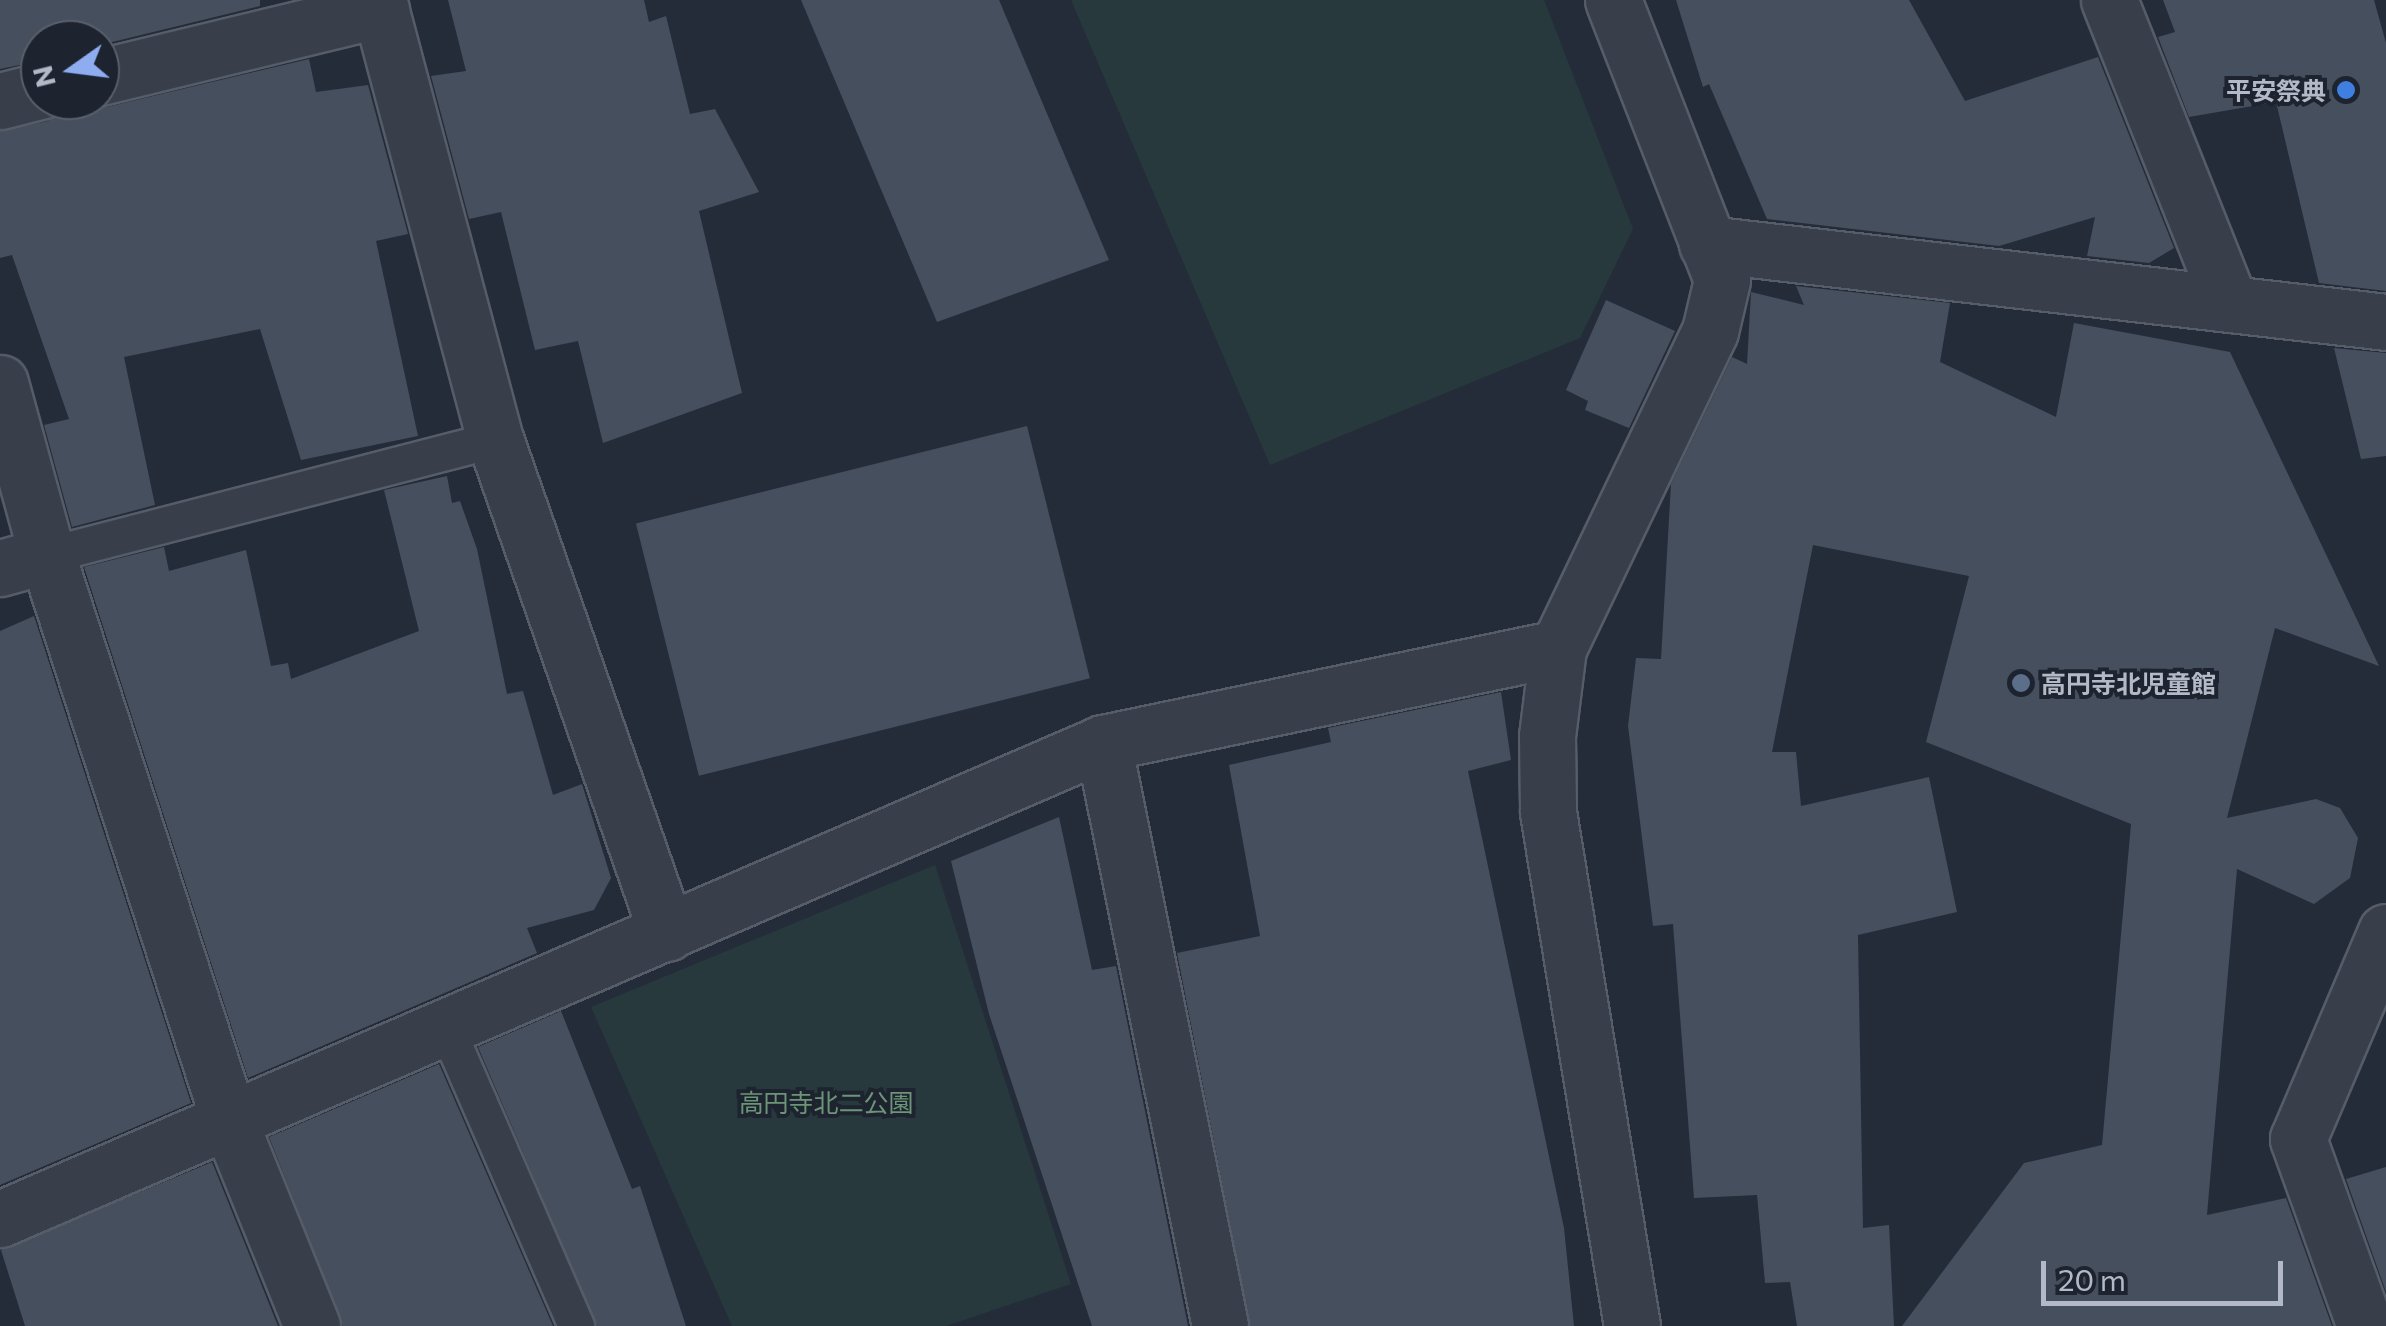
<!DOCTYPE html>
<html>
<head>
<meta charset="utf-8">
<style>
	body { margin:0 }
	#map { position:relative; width:2386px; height:1326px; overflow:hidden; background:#242c3a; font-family:Commissioner,"Noto Sans JP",sans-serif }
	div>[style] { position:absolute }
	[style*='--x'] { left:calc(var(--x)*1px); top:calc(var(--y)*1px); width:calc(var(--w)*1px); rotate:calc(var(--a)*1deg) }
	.green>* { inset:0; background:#27393c }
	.building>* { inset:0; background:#454f5e; transform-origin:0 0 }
	.roads { filter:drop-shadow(2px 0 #565c68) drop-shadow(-2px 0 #565c68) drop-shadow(0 2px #565c68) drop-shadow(0 -2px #565c68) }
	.service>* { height:35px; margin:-17.5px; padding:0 17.5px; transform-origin:17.5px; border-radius:17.5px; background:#383e4a }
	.minor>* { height:55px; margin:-27.5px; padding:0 27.5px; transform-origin:27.5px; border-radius:27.5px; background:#383e4a }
	.dots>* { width:28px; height:28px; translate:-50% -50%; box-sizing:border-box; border:5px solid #1d232f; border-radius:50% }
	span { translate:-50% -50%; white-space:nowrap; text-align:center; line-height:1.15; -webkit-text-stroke:8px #1d232f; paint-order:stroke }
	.poi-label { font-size:25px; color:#b3b9c6; font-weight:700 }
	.right { translate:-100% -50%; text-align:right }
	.left { translate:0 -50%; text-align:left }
	.park-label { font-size:25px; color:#6c9578 }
	.north { position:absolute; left:20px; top:20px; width:100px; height:100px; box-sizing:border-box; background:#1d232f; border:2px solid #595f6b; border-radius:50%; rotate:256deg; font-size:28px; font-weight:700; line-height:40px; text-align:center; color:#b3b9c6 }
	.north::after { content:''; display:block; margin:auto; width:35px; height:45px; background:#8eadf0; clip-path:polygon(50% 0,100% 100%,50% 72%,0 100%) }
	.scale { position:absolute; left:2041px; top:1261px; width:242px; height:45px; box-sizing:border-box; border:5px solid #b3b9c6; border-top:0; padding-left:12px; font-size:30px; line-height:35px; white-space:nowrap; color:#b3b9c6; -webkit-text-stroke:8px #1d232f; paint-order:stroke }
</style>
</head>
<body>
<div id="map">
	<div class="green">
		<div style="clip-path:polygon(1071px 0,1544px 0,1633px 229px,1580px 338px,1270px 465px)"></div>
		<div style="clip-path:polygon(935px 865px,1071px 1284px,946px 1326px,732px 1326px,591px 1007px)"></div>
	</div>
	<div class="building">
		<div style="clip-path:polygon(0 0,260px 0,260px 6px,100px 45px,40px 40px,40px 61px,0 69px)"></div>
		<div style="clip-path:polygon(448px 0,644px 0,649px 22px,666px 16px,690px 114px,715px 109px,759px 192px,699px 211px,742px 393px,603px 443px,578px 341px,535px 350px,501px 212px,469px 219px,431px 76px,466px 71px)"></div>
		<div style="clip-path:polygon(801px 0,999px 0,1109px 260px,937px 322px)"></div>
		<div style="clip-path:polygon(1676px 0,1909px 0,1965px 101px,2098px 57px,2174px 248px,2149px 263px,2087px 256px,2095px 217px,1999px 246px,1767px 219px,1709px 84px,1703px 87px)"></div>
		<div style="clip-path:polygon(2163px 0,2374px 0,2386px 43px,2386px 291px,2319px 283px,2276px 102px,2189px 117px,2158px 37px,2175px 32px)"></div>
		<div style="clip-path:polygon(309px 59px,316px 92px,368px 85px,408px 234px,376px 241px,418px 436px,301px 460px,260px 329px,124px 357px,155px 505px,72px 527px,44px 425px,69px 419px,12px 255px,0 258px,0 131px,48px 121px,70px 100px,107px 107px)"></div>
		<div style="clip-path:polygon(1796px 286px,1950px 303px,1940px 362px,2056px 417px,2074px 323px,2230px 352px,2379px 666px,2275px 628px,2227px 818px,2316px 799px,2340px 808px,2358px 838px,2350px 878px,2314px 904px,2237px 869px,2207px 1215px,2286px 1198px,2332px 1326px,1902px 1326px,2024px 1163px,2102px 1145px,2131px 824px,1926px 742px,1969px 576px,1813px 545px,1772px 752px,1796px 752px,1801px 806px,1929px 777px,1957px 912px,1858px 935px,1863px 1228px,1889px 1225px,1894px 1326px,1797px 1326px,1790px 1282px,1765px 1283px,1757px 1195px,1694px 1198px,1673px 924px,1653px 926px,1628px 726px,1636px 658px,1661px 659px,1671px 484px,1732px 357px,1747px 364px,1751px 292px,1804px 305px)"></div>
		<div style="clip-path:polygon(1606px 300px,1675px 331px,1629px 428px,1585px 410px,1588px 401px,1566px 390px)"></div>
		<div style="clip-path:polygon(2334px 348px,2386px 353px,2386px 456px,2361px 459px)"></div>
		<div style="left:1027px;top:426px;width:260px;height:403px;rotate:76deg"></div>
		<div style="clip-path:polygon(447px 476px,452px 503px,460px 501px,477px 549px,507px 694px,523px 691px,553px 795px,582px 784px,611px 878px,594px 910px,527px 928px,537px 953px,248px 1078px,84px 567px,164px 547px,169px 571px,246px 550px,271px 666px,288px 663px,291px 679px,419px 631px,384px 490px)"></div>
		<div style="clip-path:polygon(34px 616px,191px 1103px,0 1185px,0 631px)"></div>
		<div style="clip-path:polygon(1501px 692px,1511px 760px,1468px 771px,1564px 1228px,1574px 1326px,1250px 1326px,1177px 953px,1260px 936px,1229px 765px,1331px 742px,1328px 728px)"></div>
		<div style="clip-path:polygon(1059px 817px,1092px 970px,1116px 966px,1188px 1326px,1092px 1326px,989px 1014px,951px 861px)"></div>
		<div style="clip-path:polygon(561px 1011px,632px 1189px,640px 1186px,686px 1326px,597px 1326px,478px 1047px)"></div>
		<div style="clip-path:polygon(439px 1064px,553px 1326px,343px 1326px,269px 1137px)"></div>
		<div style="clip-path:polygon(212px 1162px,278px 1326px,25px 1326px,1px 1250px)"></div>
		<div style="clip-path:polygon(2386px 1167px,2386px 1292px,2346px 1179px)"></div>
	</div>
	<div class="roads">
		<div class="service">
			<div style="--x:47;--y:555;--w:463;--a:-14.5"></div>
			<div style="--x:447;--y:1029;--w:324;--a:66.5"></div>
		</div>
		<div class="minor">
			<div style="--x:378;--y:0;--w:454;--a:75.1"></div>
			<div style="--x:495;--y:439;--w:523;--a:70.8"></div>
			<div style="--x:1613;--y:0;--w:300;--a:68.7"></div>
			<div style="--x:1722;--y:280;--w:52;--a:103.2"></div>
			<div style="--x:1710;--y:331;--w:352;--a:115.6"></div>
			<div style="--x:1558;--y:648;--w:89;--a:97.1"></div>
			<div style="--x:1547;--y:736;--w:76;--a:89.2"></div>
			<div style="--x:1548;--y:812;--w:521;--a:80.72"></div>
			<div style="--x:2109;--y:0;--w:327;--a:68.3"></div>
			<div style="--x:100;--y:77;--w:289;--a:-13.6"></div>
			<div style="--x:0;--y:101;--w:41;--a:-14"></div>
			<div style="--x:1707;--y:244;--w:683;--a:6.55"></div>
			<div style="--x:0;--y:383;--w:178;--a:74.7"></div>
			<div style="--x:47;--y:555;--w:597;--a:72.14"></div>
			<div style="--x:230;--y:1123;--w:219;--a:68"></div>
			<div style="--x:0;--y:568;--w:49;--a:-15.5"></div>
			<div style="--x:1103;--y:743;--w:595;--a:78.65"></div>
			<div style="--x:0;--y:1219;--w:1201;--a:-23.34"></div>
			<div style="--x:1103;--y:743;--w:465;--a:-11.8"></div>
			<div style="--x:2365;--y:1326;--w:199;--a:-109.7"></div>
			<div style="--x:2298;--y:1139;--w:225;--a:-67"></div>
		</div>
	</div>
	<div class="dots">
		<div style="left:2346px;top:90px;background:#3f7fe0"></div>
		<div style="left:2021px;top:683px;background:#5c6f8a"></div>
	</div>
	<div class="poi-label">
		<span class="right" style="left:2326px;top:90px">平安祭典</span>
		<span class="left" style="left:2041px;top:683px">高円寺北児童館</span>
	</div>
	<div class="park-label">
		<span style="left:826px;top:1102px">高円寺北二公園</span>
	</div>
	<div class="north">N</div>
	<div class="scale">20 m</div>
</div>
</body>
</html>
